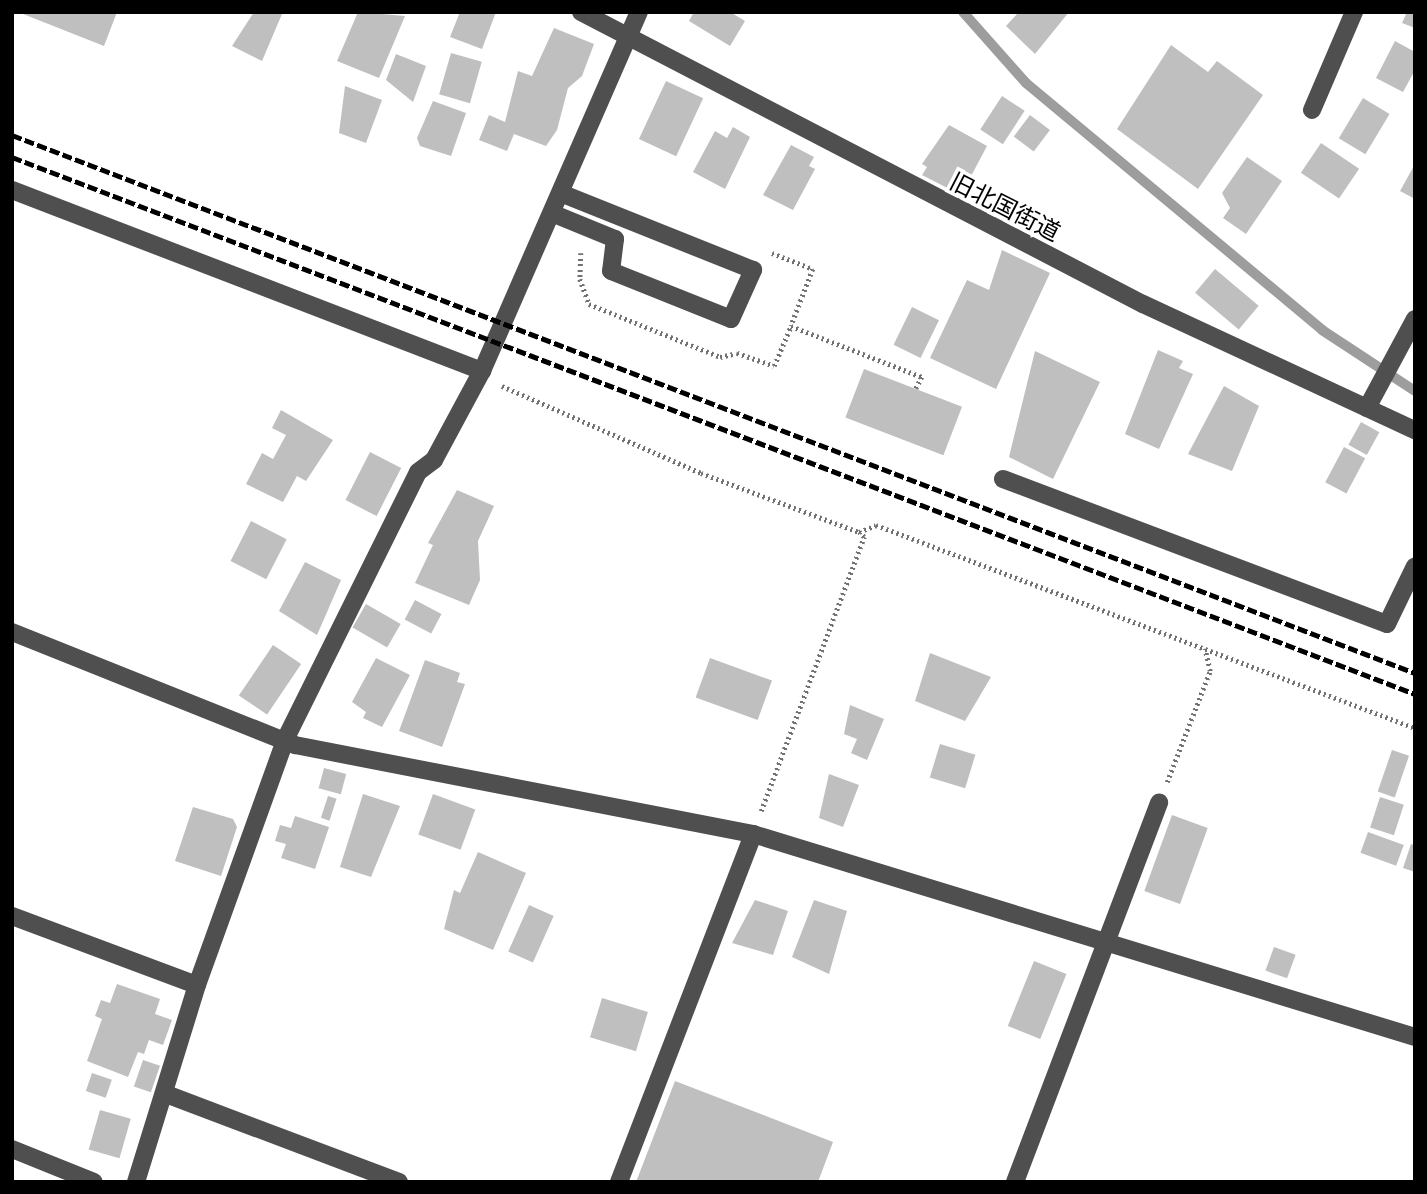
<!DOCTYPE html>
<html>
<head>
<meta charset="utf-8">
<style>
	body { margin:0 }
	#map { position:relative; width:1427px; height:1194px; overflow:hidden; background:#fff; font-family:"IBM Plex Sans","Noto Sans JP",sans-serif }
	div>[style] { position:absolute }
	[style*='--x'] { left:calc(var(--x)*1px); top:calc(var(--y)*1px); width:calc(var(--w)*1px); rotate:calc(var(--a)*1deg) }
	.stream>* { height:10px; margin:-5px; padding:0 5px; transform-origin:5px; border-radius:5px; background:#9d9d9d }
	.building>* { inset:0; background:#bfbfbf; transform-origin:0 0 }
	.path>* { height:4.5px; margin-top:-2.25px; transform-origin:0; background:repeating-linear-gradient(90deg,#717171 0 2px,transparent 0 5.5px) }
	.minor>* { height:18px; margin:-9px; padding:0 9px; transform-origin:9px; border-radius:9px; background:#4f4f4f }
	.rail>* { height:5px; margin-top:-2.5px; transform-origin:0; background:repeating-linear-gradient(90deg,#000 0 10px,transparent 0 13.5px) }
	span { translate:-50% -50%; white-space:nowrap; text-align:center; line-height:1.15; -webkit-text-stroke:7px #fff; paint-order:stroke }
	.street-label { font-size:24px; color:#000 }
	.frame { position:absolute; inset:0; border:14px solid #000; pointer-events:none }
</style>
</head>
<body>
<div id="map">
	<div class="stream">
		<div style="--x:963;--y:12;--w:95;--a:48.4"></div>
		<div style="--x:1026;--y:83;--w:386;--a:39.8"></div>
		<div style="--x:1322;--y:330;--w:111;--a:33.3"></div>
	</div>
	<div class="building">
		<div style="clip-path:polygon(18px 12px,117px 12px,104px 46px)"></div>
		<div style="clip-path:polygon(254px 12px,282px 14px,262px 61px,232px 46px)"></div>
		<div style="clip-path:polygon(358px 12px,405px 16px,379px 78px,337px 61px)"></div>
		<div style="clip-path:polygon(460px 12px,496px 12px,482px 49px,450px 37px)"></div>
		<div style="clip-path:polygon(694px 12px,730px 12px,745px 21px,730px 46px,689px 21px)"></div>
		<div style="clip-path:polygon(1019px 12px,1069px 12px,1035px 54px,1006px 26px)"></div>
		<div style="clip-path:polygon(1407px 12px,1415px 12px,1415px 28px,1402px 23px)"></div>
		<div style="clip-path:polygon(554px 28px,594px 44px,582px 76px,568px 88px,557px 130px,546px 146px,514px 134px,507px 151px,479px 140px,489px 115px,505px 122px,518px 71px,532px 76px)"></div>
		<div style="clip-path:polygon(1395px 41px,1415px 52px,1415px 70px,1403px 92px,1376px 78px)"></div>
		<div style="clip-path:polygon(1171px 45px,1208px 72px,1217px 61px,1263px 95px,1198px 189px,1117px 129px)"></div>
		<div style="left:451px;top:53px;width:32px;height:43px;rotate:16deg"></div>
		<div style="clip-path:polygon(396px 54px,426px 66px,413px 102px,386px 80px)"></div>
		<div style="left:666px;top:81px;width:41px;height:64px;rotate:25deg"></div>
		<div style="clip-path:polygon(345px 86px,382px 100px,366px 143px,339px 133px)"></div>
		<div style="left:1002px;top:96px;width:27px;height:40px;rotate:33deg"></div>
		<div style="left:1363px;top:98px;width:31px;height:47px;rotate:31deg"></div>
		<div style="clip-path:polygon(433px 101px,466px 113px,451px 156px,420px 146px,417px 138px)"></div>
		<div style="left:1030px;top:115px;width:25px;height:27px;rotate:37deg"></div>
		<div style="clip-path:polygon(949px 125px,987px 146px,961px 195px,922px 175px,927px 167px,922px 164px)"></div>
		<div style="clip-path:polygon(733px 127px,750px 137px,725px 189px,693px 172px,715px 131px,727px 138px)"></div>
		<div style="left:1321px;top:143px;width:46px;height:36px;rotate:34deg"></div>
		<div style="clip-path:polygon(791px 145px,814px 157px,809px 166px,815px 169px,793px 210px,763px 195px)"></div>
		<div style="clip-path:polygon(1247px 157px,1282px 181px,1246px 234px,1223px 218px,1230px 208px,1222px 193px)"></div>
		<div style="clip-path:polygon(1415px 164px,1415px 199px,1400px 191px)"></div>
		<div style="clip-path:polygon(1002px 250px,1050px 273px,996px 389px,930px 358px,967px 280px,989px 290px)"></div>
		<div style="left:1215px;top:269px;width:57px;height:31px;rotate:40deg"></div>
		<div style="left:912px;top:307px;width:30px;height:42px;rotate:26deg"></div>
		<div style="clip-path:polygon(1158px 350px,1183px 361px,1179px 368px,1193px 374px,1159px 449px,1125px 434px)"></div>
		<div style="clip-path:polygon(1035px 351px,1100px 382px,1053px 479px,1009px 457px)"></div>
		<div style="left:864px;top:369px;width:105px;height:52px;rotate:21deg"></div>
		<div style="clip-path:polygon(1224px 386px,1259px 406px,1232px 471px,1188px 454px)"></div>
		<div style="clip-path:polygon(281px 410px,333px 440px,306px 481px,297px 476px,283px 502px,246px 484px,262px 453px,273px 459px,286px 435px,272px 428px)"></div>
		<div style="left:1361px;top:422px;width:21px;height:26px;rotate:29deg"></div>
		<div style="left:1344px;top:447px;width:24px;height:40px;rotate:28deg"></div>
		<div style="left:370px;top:452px;width:35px;height:54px;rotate:27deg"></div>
		<div style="clip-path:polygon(457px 490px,494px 506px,478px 541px,480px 580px,469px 605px,415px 583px,433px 545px,428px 543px)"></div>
		<div style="left:251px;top:521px;width:40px;height:45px;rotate:27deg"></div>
		<div style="clip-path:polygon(305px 562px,341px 580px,317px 635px,279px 611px)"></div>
		<div style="left:415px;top:600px;width:30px;height:22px;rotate:28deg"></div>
		<div style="left:366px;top:604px;width:40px;height:27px;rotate:30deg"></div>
		<div style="left:273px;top:645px;width:34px;height:61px;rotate:34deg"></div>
		<div style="clip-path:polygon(930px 653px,991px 677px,965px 721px,915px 701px)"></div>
		<div style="clip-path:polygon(376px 658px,410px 675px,382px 727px,363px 718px,366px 712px,352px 702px)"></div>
		<div style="left:710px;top:658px;width:66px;height:42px;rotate:20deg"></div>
		<div style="clip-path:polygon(425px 660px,460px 673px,457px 682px,465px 684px,442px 747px,399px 731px)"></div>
		<div style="clip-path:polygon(850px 705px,884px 719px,867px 760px,851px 753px,857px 739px,844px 734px)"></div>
		<div style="left:940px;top:744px;width:37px;height:35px;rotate:17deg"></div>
		<div style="left:1392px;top:750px;width:18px;height:44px;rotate:19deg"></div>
		<div style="left:324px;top:768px;width:23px;height:21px;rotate:15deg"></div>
		<div style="clip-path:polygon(829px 774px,859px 785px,843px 827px,819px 818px)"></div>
		<div style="clip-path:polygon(363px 794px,400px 806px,371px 877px,340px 867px)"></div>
		<div style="left:433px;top:794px;width:45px;height:43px;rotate:20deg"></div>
		<div style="left:328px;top:796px;width:9px;height:23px;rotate:18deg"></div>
		<div style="left:1380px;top:797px;width:25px;height:32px;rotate:18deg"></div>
		<div style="clip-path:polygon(193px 807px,233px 819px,237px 827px,221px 876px,175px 861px)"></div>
		<div style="left:1172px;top:815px;width:38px;height:81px;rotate:20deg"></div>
		<div style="clip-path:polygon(295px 816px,329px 827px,315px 869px,281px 858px,286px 844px,275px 841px,280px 825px,291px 828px)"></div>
		<div style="left:1368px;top:832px;width:38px;height:22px;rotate:20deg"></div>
		<div style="clip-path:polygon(1411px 844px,1415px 845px,1415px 872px,1403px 868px)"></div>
		<div style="clip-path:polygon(478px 852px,526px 873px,493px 950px,444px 929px,454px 890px,460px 893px)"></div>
		<div style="clip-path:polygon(755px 900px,788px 911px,773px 955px,732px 943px)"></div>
		<div style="clip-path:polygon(814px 900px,847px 911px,829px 974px,792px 957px)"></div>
		<div style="left:529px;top:905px;width:27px;height:51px;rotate:24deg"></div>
		<div style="left:1274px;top:947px;width:23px;height:25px;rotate:20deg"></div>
		<div style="left:1034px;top:961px;width:35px;height:70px;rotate:22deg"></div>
		<div style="clip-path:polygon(117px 984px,160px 999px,155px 1014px,172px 1020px,163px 1045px,149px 1040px,144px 1054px,138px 1052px,128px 1077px,87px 1061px,102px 1019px,95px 1016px,101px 1000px,110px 1003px)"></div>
		<div style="left:602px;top:998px;width:48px;height:41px;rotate:17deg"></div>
		<div style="left:143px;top:1060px;width:18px;height:28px;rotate:19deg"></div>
		<div style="left:92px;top:1073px;width:21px;height:19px;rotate:19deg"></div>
		<div style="clip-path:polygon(675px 1081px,833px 1142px,818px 1182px,636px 1182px)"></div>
		<div style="left:100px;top:1110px;width:32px;height:41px;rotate:16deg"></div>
	</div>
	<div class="path">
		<div style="--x:581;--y:253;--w:26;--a:92"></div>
		<div style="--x:580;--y:279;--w:27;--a:70"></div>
		<div style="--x:589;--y:304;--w:141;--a:22"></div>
		<div style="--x:720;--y:357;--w:17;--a:-13"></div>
		<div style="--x:737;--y:353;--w:39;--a:19"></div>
		<div style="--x:774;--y:366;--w:43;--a:-67"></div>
		<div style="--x:772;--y:253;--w:44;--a:21.3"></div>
		<div style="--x:813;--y:269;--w:61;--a:111.1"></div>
		<div style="--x:791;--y:326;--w:141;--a:21.3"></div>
		<div style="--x:922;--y:377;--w:13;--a:117"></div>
		<div style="--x:502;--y:386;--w:217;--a:23.6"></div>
		<div style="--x:701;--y:473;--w:169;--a:20.5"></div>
		<div style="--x:859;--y:532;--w:18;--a:-22"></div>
		<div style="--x:876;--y:525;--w:576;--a:20.64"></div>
		<div style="--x:1167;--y:782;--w:119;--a:-68.8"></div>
		<div style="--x:1210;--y:671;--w:23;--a:-103"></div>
		<div style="--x:761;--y:811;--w:293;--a:-69.4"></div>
		<div style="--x:864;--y:537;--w:7;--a:-135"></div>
	</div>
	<div class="minor">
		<div style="--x:581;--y:12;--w:633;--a:27.46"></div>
		<div style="--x:1143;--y:304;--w:300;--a:24.9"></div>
		<div style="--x:1312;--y:110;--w:107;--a:-66.8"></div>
		<div style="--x:12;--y:190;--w:504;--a:21.06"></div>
		<div style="--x:554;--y:214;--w:66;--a:22.3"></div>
		<div style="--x:615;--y:239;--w:32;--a:97"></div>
		<div style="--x:611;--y:271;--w:129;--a:21.8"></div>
		<div style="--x:731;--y:319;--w:54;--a:-65.8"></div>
		<div style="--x:753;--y:270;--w:205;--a:-158.2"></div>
		<div style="--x:1367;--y:408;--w:101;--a:-61.7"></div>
		<div style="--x:1003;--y:479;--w:410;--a:20.7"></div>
		<div style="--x:1387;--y:624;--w:64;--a:-64.2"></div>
		<div style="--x:12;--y:632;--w:305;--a:21.8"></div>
		<div style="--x:295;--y:745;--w:467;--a:11"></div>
		<div style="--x:753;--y:834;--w:692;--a:17.05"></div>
		<div style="--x:12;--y:916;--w:197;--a:20.5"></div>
		<div style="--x:166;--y:1094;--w:249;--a:20.7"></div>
		<div style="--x:12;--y:1149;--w:88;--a:21.9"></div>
		<div style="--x:136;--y:1182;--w:206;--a:-72.8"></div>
		<div style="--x:197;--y:985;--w:260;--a:-70.2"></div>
		<div style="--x:285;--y:740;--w:299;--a:-63.6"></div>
		<div style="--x:418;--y:472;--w:20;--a:-37"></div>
		<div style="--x:434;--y:460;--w:101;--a:-61.7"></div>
		<div style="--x:482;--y:371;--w:392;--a:-66.4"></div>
		<div style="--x:619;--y:1182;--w:373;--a:-68.9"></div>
		<div style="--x:1015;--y:1182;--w:406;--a:-69.2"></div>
	</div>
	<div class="rail">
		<div style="--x:12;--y:135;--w:1503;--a:20.98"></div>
		<div style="--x:12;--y:157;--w:1502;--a:20.94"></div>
	</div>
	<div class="street-label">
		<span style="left:1005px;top:207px;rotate:27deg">旧北国街道</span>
	</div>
	<div class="frame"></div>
</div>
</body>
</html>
